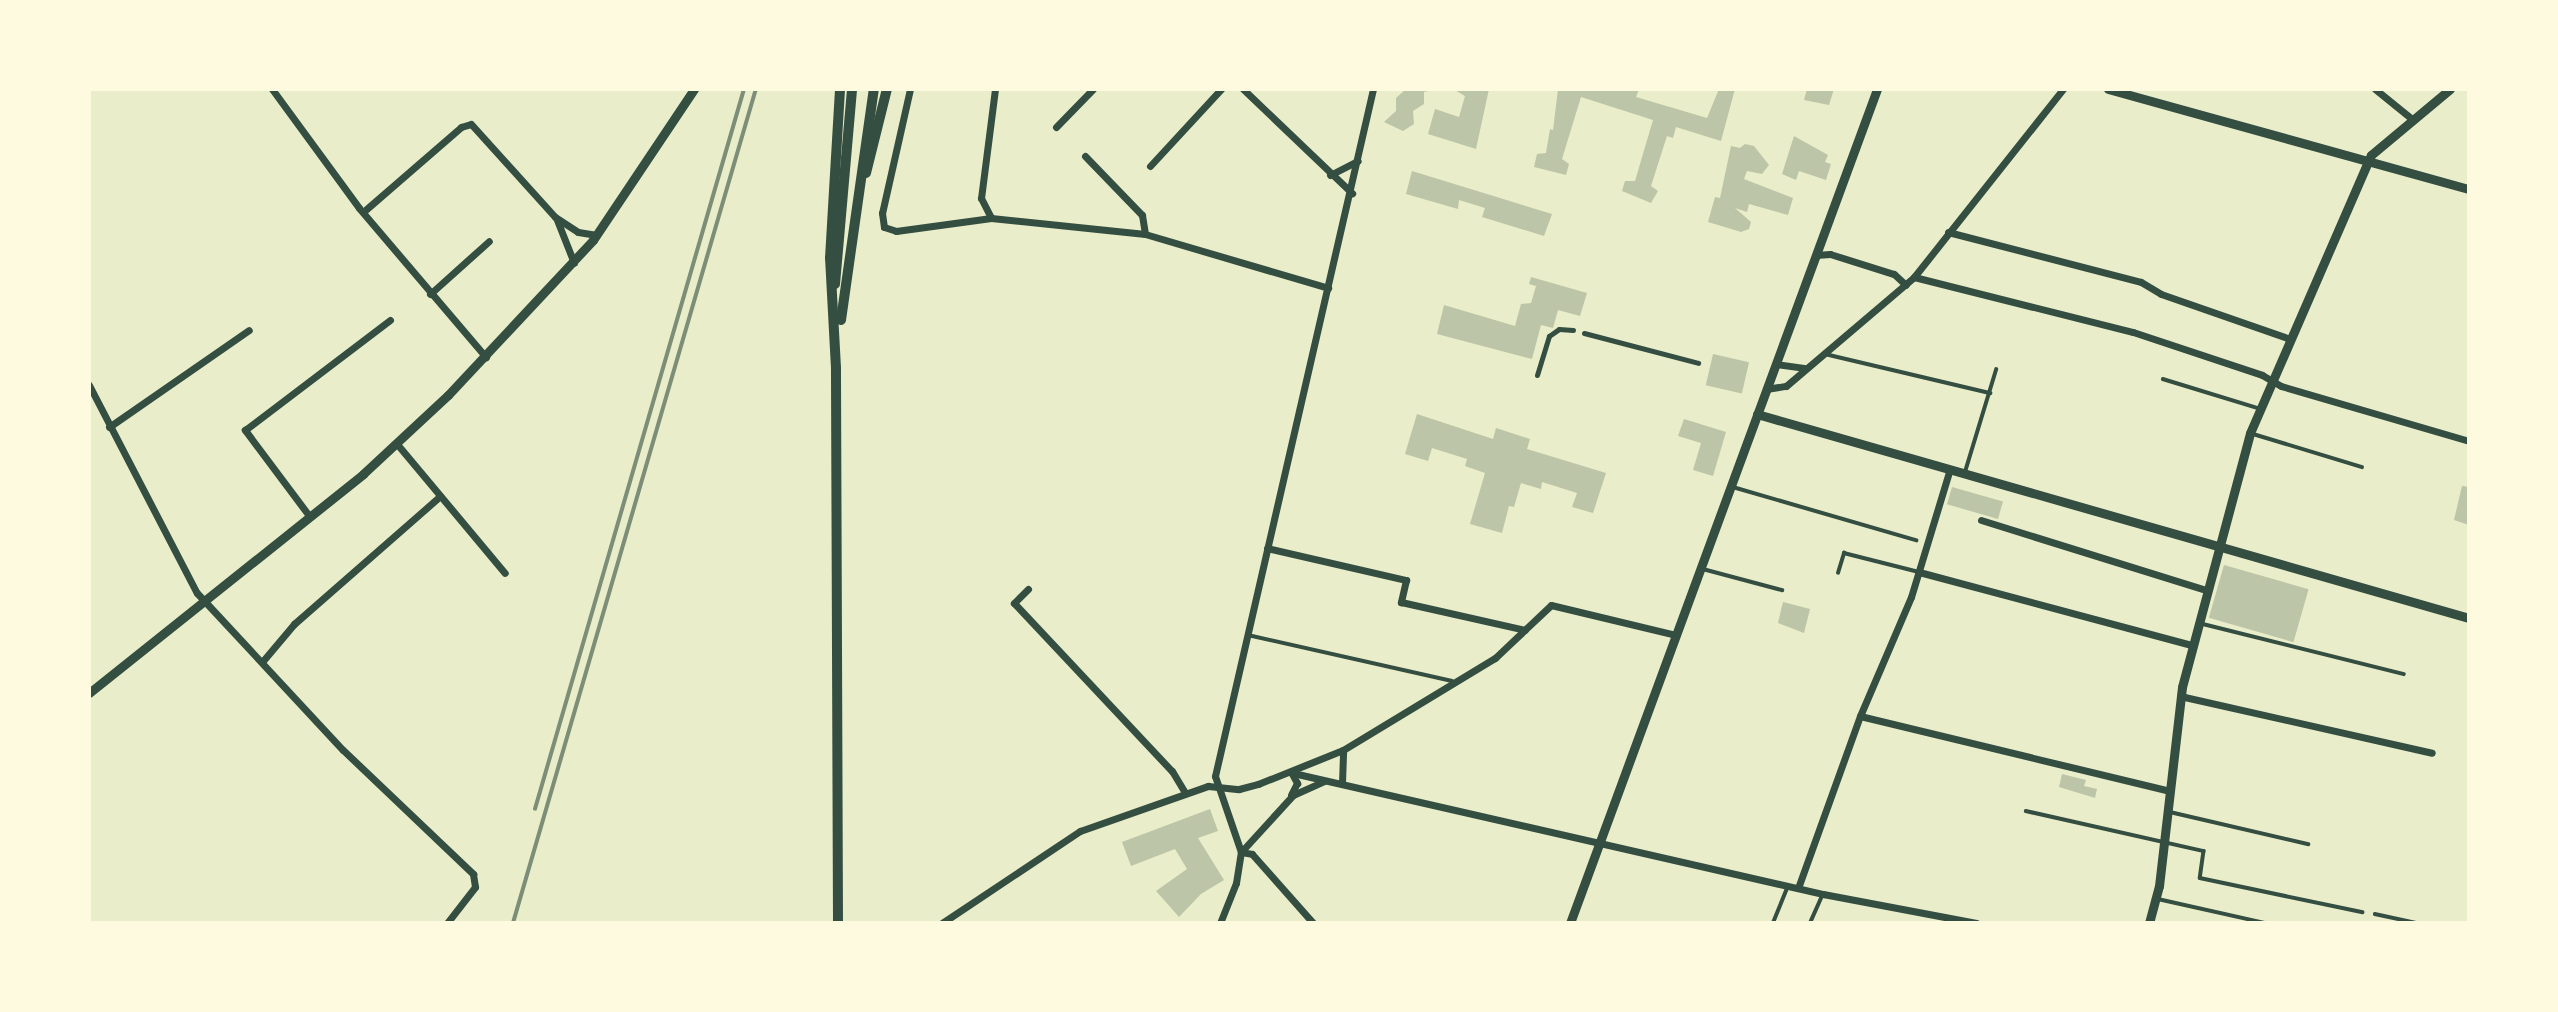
<!DOCTYPE html>
<html>
<head>
<meta charset="utf-8">
<style>
	body { margin:0 }
	#map { position:relative; width:2558px; height:1012px; overflow:hidden; background:#e9edc9; font-family:"DM Sans",sans-serif }
	div>[style] { position:absolute }
	[style*='--x'] { left:calc(var(--x)*1px); top:calc(var(--y)*1px); width:calc(var(--w)*1px); rotate:calc(var(--a)*1deg) }
	.building>* { inset:0; background:#bcc5a7; transform-origin:0 0 }
	.service>* { height:3.5px; margin:-1.75px; padding:0 1.75px; transform-origin:1.75px; border-radius:1.75px; background:#344e41 }
	.pedestrian>* { height:5px; margin:-2.5px; padding:0 2.5px; transform-origin:2.5px; border-radius:2.5px; background:#344e41 }
	.minor>* { height:7px; margin:-3.5px; padding:0 3.5px; transform-origin:3.5px; border-radius:3.5px; background:#344e41 }
	.tertiary>* { height:9px; margin:-4.5px; padding:0 4.5px; transform-origin:4.5px; border-radius:4.5px; background:#344e41 }
	.secondary>* { height:10px; margin:-5px; padding:0 5px; transform-origin:5px; border-radius:5px; background:#344e41 }
	.primary>* { height:10px; margin:-5px; padding:0 5px; transform-origin:5px; border-radius:5px; background:#344e41 }
	.rail>* { height:3.5px; margin:-1.75px; padding:0 1.75px; transform-origin:1.75px; border-radius:1.75px; background:#7c8e77 }
	span { translate:-50% -50%; white-space:nowrap; text-align:center; line-height:1.15; -webkit-text-stroke:6px #fefae0; paint-order:stroke }
	.frame { position:absolute; inset:0; border:91px solid #fefae0; pointer-events:none }
</style>
</head>
<body>
<div id="map">
	<div class="building">
		<div style="clip-path:polygon(1406px 89px,1432px 90px,1424px 92px,1424px 104px,1413px 111px,1414px 124px,1403px 131px,1384px 122px,1396px 111px,1396px 98px)"></div>
		<div style="clip-path:polygon(1453px 89px,1489px 89px,1476px 149px,1428px 134px,1435px 109px,1459px 117px,1465px 96px)"></div>
		<div style="clip-path:polygon(1558px 89px,1639px 89px,1636px 97px,1707px 118px,1719px 89px,1735px 89px,1721px 141px,1676px 127px,1673px 138px,1667px 136px,1651px 186px,1658px 191px,1651px 203px,1622px 191px,1625px 181px,1635px 181px,1653px 120px,1581px 97px,1562px 159px,1569px 164px,1566px 175px,1534px 167px,1537px 154px,1546px 153px,1550px 129px,1553px 130px)"></div>
		<div style="clip-path:polygon(1807px 89px,1834px 89px,1829px 105px,1804px 100px)"></div>
		<div style="clip-path:polygon(1794px 136px,1828px 155px,1825px 162px,1831px 164px,1826px 180px,1799px 171px,1796px 180px,1782px 174px)"></div>
		<div style="clip-path:polygon(1745px 144px,1754px 146px,1769px 165px,1762px 174px,1747px 171px,1744px 179px,1793px 198px,1788px 215px,1749px 204px,1747px 212px,1735px 208px,1751px 222px,1749px 229px,1741px 232px,1708px 222px,1715px 197px,1720px 198px,1731px 146px,1740px 148px)"></div>
		<div style="clip-path:polygon(1412px 171px,1552px 214px,1544px 236px,1482px 217px,1485px 208px,1459px 200px,1458px 209px,1406px 194px)"></div>
		<div style="clip-path:polygon(1531px 277px,1587px 293px,1580px 316px,1558px 310px,1553px 328px,1541px 325px,1532px 359px,1437px 334px,1444px 305px,1515px 326px,1521px 304px,1531px 303px,1536px 286px,1529px 284px)"></div>
		<div style="left:1713px;top:354px;width:37px;height:32px;rotate:13deg"></div>
		<div style="clip-path:polygon(1417px 414px,1493px 439px,1496px 428px,1530px 439px,1527px 449px,1606px 473px,1593px 513px,1572px 507px,1577px 493px,1542px 482px,1541px 489px,1521px 483px,1514px 507px,1509px 506px,1502px 533px,1470px 524px,1485px 473px,1465px 466px,1467px 459px,1432px 448px,1428px 461px,1405px 454px)"></div>
		<div style="clip-path:polygon(1684px 419px,1726px 432px,1713px 476px,1693px 470px,1701px 443px,1678px 436px)"></div>
		<div style="clip-path:polygon(2462px 486px,2469px 487px,2469px 525px,2454px 520px)"></div>
		<div style="left:1952px;top:487px;width:53px;height:18px;rotate:16deg"></div>
		<div style="left:2224px;top:565px;width:88px;height:55px;rotate:16deg"></div>
		<div style="clip-path:polygon(1783px 602px,1810px 609px,1804px 633px,1778px 623px)"></div>
		<div style="clip-path:polygon(2062px 774px,2086px 780px,2084px 786px,2097px 789px,2095px 798px,2059px 787px)"></div>
		<div style="clip-path:polygon(1210px 809px,1218px 831px,1198px 838px,1224px 880px,1201px 894px,1179px 917px,1156px 891px,1187px 869px,1175px 849px,1131px 866px,1122px 842px)"></div>
	</div>
	<div class="service">
		<div style="--x:1825;--y:354;--w:170;--a:13.3"></div>
		<div style="--x:2163;--y:379;--w:99;--a:17"></div>
		<div style="--x:2250;--y:433;--w:117;--a:16.9"></div>
		<div style="--x:1965;--y:472;--w:107;--a:-73.1"></div>
		<div style="--x:1733;--y:487;--w:191;--a:16.2"></div>
		<div style="--x:1703;--y:569;--w:82;--a:14.9"></div>
		<div style="--x:1838;--y:573;--w:21;--a:-73"></div>
		<div style="--x:1844;--y:553;--w:77;--a:14.2"></div>
		<div style="--x:2199;--y:623;--w:211;--a:14"></div>
		<div style="--x:1248;--y:635;--w:209;--a:12.7"></div>
		<div style="--x:2026;--y:811;--w:182;--a:12.7"></div>
		<div style="--x:2204;--y:851;--w:27;--a:98"></div>
		<div style="--x:2200;--y:878;--w:166;--a:11.9"></div>
		<div style="--x:2170;--y:812;--w:142;--a:13.1"></div>
		<div style="--x:2158;--y:899;--w:110;--a:12.6"></div>
		<div style="--x:2375;--y:914;--w:43;--a:12.1"></div>
		<div style="--x:1773;--y:923;--w:38;--a:-68"></div>
		<div style="--x:1810;--y:923;--w:30;--a:-66"></div>
	</div>
	<div class="pedestrian">
		<div style="--x:1584;--y:333;--w:118;--a:14.7"></div>
		<div style="--x:1537;--y:375;--w:41;--a:-72.9"></div>
		<div style="--x:1549;--y:336;--w:12;--a:-35"></div>
		<div style="--x:1559;--y:329;--w:14;--a:4"></div>
	</div>
	<div class="minor">
		<div style="--x:272;--y:89;--w:147;--a:53.8"></div>
		<div style="--x:359;--y:208;--w:196;--a:49.6"></div>
		<div style="--x:910;--y:89;--w:127;--a:102.7"></div>
		<div style="--x:882;--y:213;--w:14;--a:82"></div>
		<div style="--x:884;--y:227;--w:13;--a:18"></div>
		<div style="--x:896;--y:231;--w:96;--a:-7.8"></div>
		<div style="--x:995;--y:89;--w:110;--a:97.3"></div>
		<div style="--x:981;--y:198;--w:22;--a:63"></div>
		<div style="--x:991;--y:218;--w:155;--a:5.9"></div>
		<div style="--x:1145;--y:234;--w:191;--a:16.4"></div>
		<div style="--x:1243;--y:89;--w:151;--a:43.7"></div>
		<div style="--x:2375;--y:89;--w:48;--a:39"></div>
		<div style="--x:1056;--y:127;--w:53;--a:-45.8"></div>
		<div style="--x:1085;--y:156;--w:82;--a:46"></div>
		<div style="--x:1142;--y:215;--w:19;--a:81"></div>
		<div style="--x:1150;--y:166;--w:105;--a:-47.3"></div>
		<div style="--x:1330;--y:175;--w:31;--a:-27"></div>
		<div style="--x:363;--y:212;--w:130;--a:-40.9"></div>
		<div style="--x:461;--y:127;--w:10;--a:-17"></div>
		<div style="--x:471;--y:124;--w:125;--a:47.9"></div>
		<div style="--x:555;--y:217;--w:27;--a:33"></div>
		<div style="--x:578;--y:232;--w:19;--a:9"></div>
		<div style="--x:557;--y:220;--w:46;--a:68.4"></div>
		<div style="--x:1948;--y:232;--w:199;--a:14.5"></div>
		<div style="--x:2141;--y:282;--w:23;--a:31"></div>
		<div style="--x:2161;--y:294;--w:137;--a:19.2"></div>
		<div style="--x:1816;--y:255;--w:14;--a:-4"></div>
		<div style="--x:1830;--y:254;--w:67;--a:17.4"></div>
		<div style="--x:1894;--y:274;--w:16;--a:43"></div>
		<div style="--x:1914;--y:277;--w:226;--a:14.1"></div>
		<div style="--x:2133;--y:332;--w:136;--a:18.4"></div>
		<div style="--x:2262;--y:375;--w:22;--a:30"></div>
		<div style="--x:2281;--y:386;--w:196;--a:16.3"></div>
		<div style="--x:430;--y:294;--w:79;--a:-41.9"></div>
		<div style="--x:1776;--y:364;--w:28;--a:8"></div>
		<div style="--x:89;--y:385;--w:234;--a:62.6"></div>
		<div style="--x:197;--y:593;--w:214;--a:47.1"></div>
		<div style="--x:343;--y:750;--w:180;--a:43.6"></div>
		<div style="--x:473;--y:874;--w:13;--a:81"></div>
		<div style="--x:475;--y:887;--w:46;--a:127.9"></div>
		<div style="--x:1766;--y:389;--w:20;--a:-9"></div>
		<div style="--x:1786;--y:386;--w:168;--a:-40.4"></div>
		<div style="--x:1914;--y:277;--w:240;--a:-51.6"></div>
		<div style="--x:109;--y:427;--w:170;--a:-34.7"></div>
		<div style="--x:397;--y:444;--w:168;--a:50.1"></div>
		<div style="--x:310;--y:517;--w:109;--a:-126.8"></div>
		<div style="--x:245;--y:430;--w:182;--a:-37.2"></div>
		<div style="--x:1981;--y:520;--w:236;--a:17.3"></div>
		<div style="--x:1267;--y:548;--w:143;--a:13"></div>
		<div style="--x:1406;--y:580;--w:23;--a:103"></div>
		<div style="--x:1401;--y:602;--w:127;--a:12.7"></div>
		<div style="--x:1919;--y:572;--w:283;--a:15"></div>
		<div style="--x:1028;--y:589;--w:20;--a:135"></div>
		<div style="--x:1014;--y:603;--w:231;--a:46.8"></div>
		<div style="--x:1172;--y:771;--w:26;--a:59"></div>
		<div style="--x:262;--y:662;--w:50;--a:-49.9"></div>
		<div style="--x:294;--y:624;--w:194;--a:-41.2"></div>
		<div style="--x:2180;--y:696;--w:258;--a:12.7"></div>
		<div style="--x:1860;--y:716;--w:318;--a:13.6"></div>
		<div style="--x:1291;--y:772;--w:13;--a:61"></div>
		<div style="--x:1297;--y:783;--w:13;--a:117"></div>
		<div style="--x:1293;--y:773;--w:544;--a:12.86"></div>
		<div style="--x:1823;--y:894;--w:156;--a:10.7"></div>
		<div style="--x:1342;--y:783;--w:33;--a:-88"></div>
		<div style="--x:1241;--y:852;--w:80;--a:-108.9"></div>
		<div style="--x:1215;--y:776;--w:705;--a:-77.05"></div>
		<div style="--x:1241;--y:852;--w:77;--a:-47.6"></div>
		<div style="--x:1293;--y:795;--w:34;--a:-24"></div>
		<div style="--x:1241;--y:852;--w:11;--a:10"></div>
		<div style="--x:1252;--y:854;--w:92;--a:48.5"></div>
		<div style="--x:1798;--y:888;--w:183;--a:-70.2"></div>
		<div style="--x:1860;--y:716;--w:129;--a:-66.8"></div>
		<div style="--x:1911;--y:597;--w:134;--a:-73.1"></div>
		<div style="--x:942;--y:923;--w:166;--a:-33.7"></div>
		<div style="--x:1080;--y:831;--w:136;--a:-19.4"></div>
		<div style="--x:1208;--y:786;--w:31;--a:6"></div>
		<div style="--x:1239;--y:789;--w:20;--a:-15"></div>
		<div style="--x:1258;--y:784;--w:92;--a:-21.8"></div>
		<div style="--x:1343;--y:750;--w:178;--a:-31.2"></div>
		<div style="--x:1495;--y:658;--w:77;--a:-43.4"></div>
		<div style="--x:1551;--y:605;--w:129;--a:13.5"></div>
		<div style="--x:1220;--y:923;--w:43;--a:-68.2"></div>
		<div style="--x:1236;--y:883;--w:31;--a:-81"></div>
	</div>
	<div class="tertiary">
		<div style="--x:2108;--y:89;--w:375;--a:15.5"></div>
		<div style="--x:1757;--y:414;--w:741;--a:15.99"></div>
		<div style="--x:89;--y:693;--w:351;--a:-38.6"></div>
		<div style="--x:363;--y:474;--w:116;--a:-42.9"></div>
		<div style="--x:448;--y:395;--w:212;--a:-46.9"></div>
		<div style="--x:593;--y:240;--w:182;--a:-56.2"></div>
		<div style="--x:1570;--y:923;--w:889;--a:-69.79"></div>
		<div style="--x:2149;--y:923;--w:38;--a:-75"></div>
		<div style="--x:2159;--y:886;--w:200;--a:-83.4"></div>
		<div style="--x:2182;--y:687;--w:263;--a:-75"></div>
		<div style="--x:2250;--y:433;--w:303;--a:-66.5"></div>
		<div style="--x:2371;--y:155;--w:103;--a:-39.9"></div>
	</div>
	<div class="secondary">
		<div style="--x:866;--y:173;--w:87;--a:-76"></div>
		<div style="--x:835;--y:284;--w:196;--a:-85"></div>
	</div>
	<div class="primary">
		<div style="--x:841;--y:320;--w:233;--a:-81.9"></div>
		<div style="--x:838;--y:923;--w:555;--a:-90.21"></div>
		<div style="--x:836;--y:368;--w:110;--a:-93.1"></div>
		<div style="--x:830;--y:258;--w:169;--a:-86.6"></div>
	</div>
	<div class="rail">
		<div style="--x:535;--y:809;--w:750;--a:-73.81"></div>
		<div style="--x:513;--y:923;--w:869;--a:-73.76"></div>
	</div>
	<div class="frame"></div>
</div>
</body>
</html>
